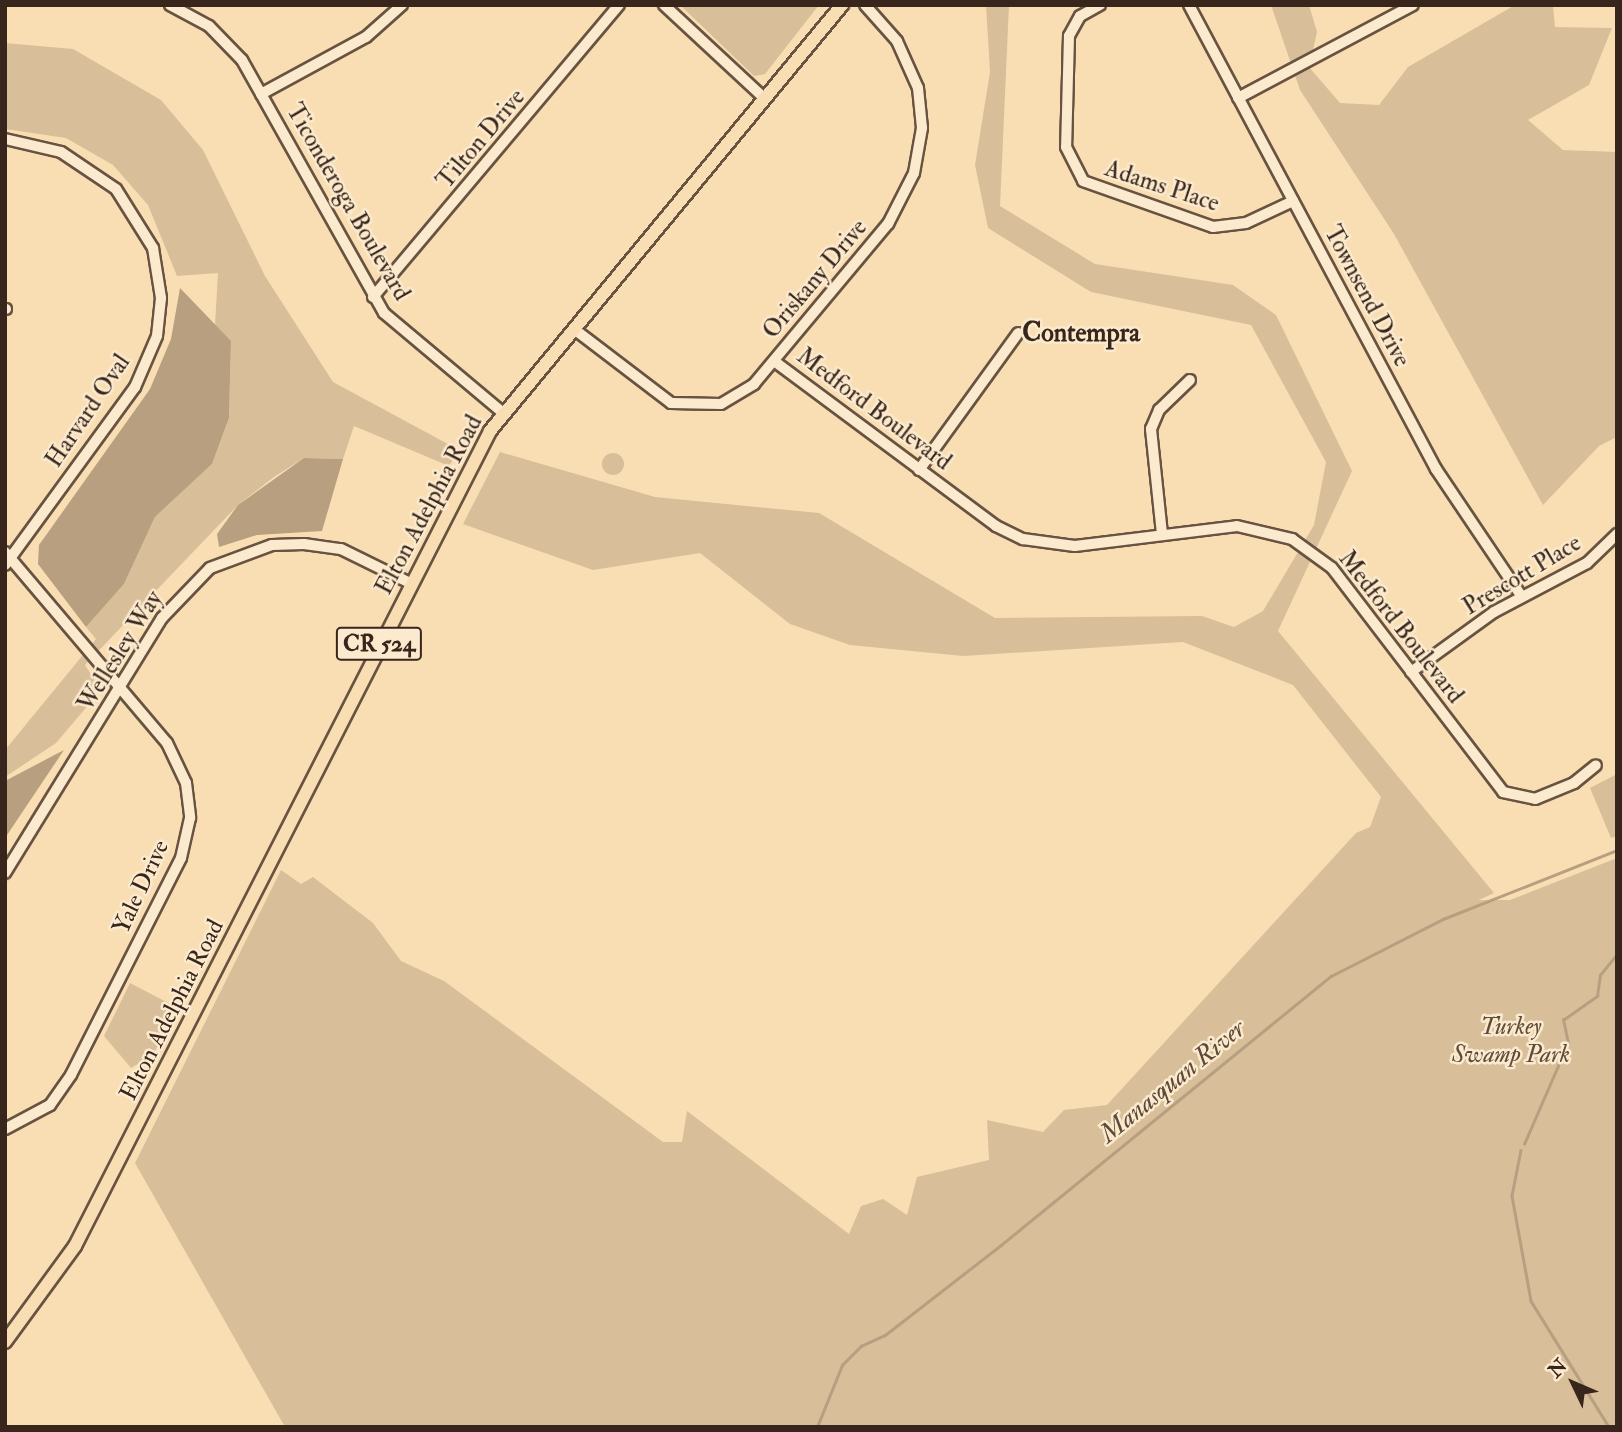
<!DOCTYPE html>
<html>
<head>
<meta charset="utf-8">
<style>
	body { margin:0 }
	#map { position:relative; width:1622px; height:1432px; overflow:hidden; background:#f9deb4; font-family:"IM FELL Double Pica",serif }
	div>[style] { position:absolute }
	[style*='--x'] { left:calc(var(--x)*1px); top:calc(var(--y)*1px); width:calc(var(--w)*1px); rotate:calc(var(--a)*1deg) }
	.green>* { inset:0; background:#d8bf9a }
	.round { border-radius:50% }
	.water>* { inset:0; background:#b79f80 }
	.stream>* { height:2.5px; margin:-1.25px; padding:0 1.25px; transform-origin:1.25px; border-radius:1.25px; background:#b79f80 }
	.roads { filter:drop-shadow(2px 0 #685341) drop-shadow(-2px 0 #685341) drop-shadow(0 2px #685341) drop-shadow(0 -2px #685341) }
	.minor>* { height:10px; margin:-5px; padding:0 5px; transform-origin:5px; border-radius:5px; background:#fbeace }
	.major>* { height:12px; margin:-6px; padding:0 6px; transform-origin:6px; border-radius:6px; background:#f9deb4 }
	span { translate:-50% -50%; white-space:nowrap; text-align:center; line-height:1.15; -webkit-text-stroke:5px #fbeace; paint-order:stroke }
	.shield-label span { padding:2px 5px; background:#fbeace; border:2px solid; border-radius:5px; -webkit-text-stroke-width:0 }
	.shield-label { font-size:23px; color:#38251b; font-weight:700 }
	.street-label { font-size:24px; color:#38251b }
	.park-label { font-size:24px; color:#604c3b; font-style:italic }
	.neighbourhood-label { font-size:26px; color:#38251b; font-weight:700 }
	.water-label { font-size:26px; color:#5e4a39; font-style:italic }
	.frame { position:absolute; inset:0; border:7px solid #38251b; pointer-events:none }
	.north { position:absolute; left:1538px; top:1348px; width:70px; height:70px; -webkit-text-stroke:5px #fbeace; paint-order:stroke; rotate:314deg; font-size:19px; font-weight:700; line-height:28px; text-align:center; color:#38251b }
	.north::after { content:''; display:block; margin:auto; width:24px; height:32px; background:#38251b; clip-path:polygon(50% 0,100% 100%,50% 72%,0 100%) }
</style>
</head>
<body>
<div id="map">
	<div class="green">
		<div style="clip-path:polygon(680px 5px,819px 5px,765px 74px,754px 76px)"></div>
		<div style="clip-path:polygon(986px 5px,1009px 5px,1000px 206px,1095px 264px,1233px 285px,1276px 315px,1352px 471px,1278px 631px,1494px 893px,1479px 900px,1510px 900px,1617px 858px,1617px 1427px,285px 1427px,135px 1163px,281px 870px,301px 884px,313px 877px,373px 923px,401px 961px,444px 981px,663px 1142px,682px 1142px,687px 1111px,849px 1234px,861px 1206px,883px 1199px,907px 1215px,917px 1177px,989px 1160px,987px 1120px,1043px 1132px,1064px 1110px,1107px 1105px,1356px 833px,1370px 827px,1381px 797px,1293px 685px,1183px 642px,963px 656px,850px 645px,790px 624px,700px 553px,593px 570px,463px 524px,500px 452px,655px 497px,819px 513px,995px 618px,1202px 616px,1234px 627px,1263px 611px,1314px 525px,1326px 462px,1251px 325px,1091px 292px,988px 228px,975px 165px,990px 72px)"></div>
		<div style="clip-path:polygon(1271px 5px,1309px 5px,1317px 32px,1309px 67px,1340px 103px,1379px 105px,1408px 67px,1515px 5px,1553px 5px,1555px 27px,1612px 28px,1589px 85px,1528px 120px,1563px 150px,1617px 152px,1617px 437px,1599px 446px,1543px 505px,1394px 234px,1300px 90px)"></div>
		<div style="clip-path:polygon(5px 43px,73px 49px,161px 100px,203px 150px,265px 276px,333px 382px,459px 450px,449px 466px,354px 426px,343px 459px,304px 458px,274px 477px,238px 505px,85px 665px,101px 690px,56px 743px,5px 777px,5px 750px,96px 639px,86px 627px,124px 584px,155px 517px,212px 464px,229px 418px,231px 342px,215px 325px,218px 273px,177px 276px,148px 205px,113px 165px,66px 138px,5px 129px)"></div>
		<div class="round" style="left:602px;top:453px;width:22px;height:22px"></div>
		<div style="clip-path:polygon(1617px 774px,1617px 836px,1611px 838px,1590px 788px)"></div>
		<div style="clip-path:polygon(130px 983px,178px 1008px,153px 1055px,131px 1068px,104px 1036px)"></div>
	</div>
	<div class="water">
		<div style="clip-path:polygon(180px 288px,231px 341px,229px 418px,212px 464px,155px 517px,124px 584px,86px 627px,38px 564px,39px 545px,150px 389px,171px 339px)"></div>
		<div style="clip-path:polygon(304px 458px,343px 459px,322px 531px,257px 535px,219px 547px,217px 534px,238px 505px)"></div>
		<div style="clip-path:polygon(64px 750px,5px 838px,5px 781px)"></div>
	</div>
	<div class="stream">
		<div style="--x:1524;--y:1144;--w:110;--a:-66.5"></div>
		<div style="--x:1568;--y:1043;--w:24;--a:-102"></div>
		<div style="--x:1563;--y:1020;--w:42;--a:-35.2"></div>
		<div style="--x:1597;--y:996;--w:21;--a:-82"></div>
		<div style="--x:1600;--y:975;--w:27;--a:-51"></div>
		<div style="--x:1521;--y:1150;--w:47;--a:101.1"></div>
		<div style="--x:1512;--y:1196;--w:107;--a:79.7"></div>
		<div style="--x:1531;--y:1301;--w:148;--a:58.2"></div>
		<div style="--x:817;--y:1427;--w:67;--a:-68"></div>
		<div style="--x:842;--y:1365;--w:27;--a:-45"></div>
		<div style="--x:861;--y:1346;--w:26;--a:-25"></div>
		<div style="--x:885;--y:1335;--w:147;--a:-37.8"></div>
		<div style="--x:1001;--y:1245;--w:426;--a:-39.2"></div>
		<div style="--x:1331;--y:976;--w:126;--a:-27"></div>
		<div style="--x:1443;--y:919;--w:187;--a:-21.6"></div>
	</div>
	<div class="roads">
		<div class="minor">
			<div style="--x:170;--y:5;--w:44;--a:28.3"></div>
			<div style="--x:209;--y:26;--w:47;--a:45.9"></div>
			<div style="--x:242;--y:60;--w:290;--a:60.7"></div>
			<div style="--x:384;--y:313;--w:155;--a:40"></div>
			<div style="--x:664;--y:5;--w:137;--a:42.9"></div>
			<div style="--x:1100;--y:5;--w:23;--a:151"></div>
			<div style="--x:1080;--y:16;--w:23;--a:119"></div>
			<div style="--x:1069;--y:36;--w:111;--a:91.5"></div>
			<div style="--x:1066;--y:147;--w:38;--a:63"></div>
			<div style="--x:1083;--y:181;--w:138;--a:19.5"></div>
			<div style="--x:1213;--y:227;--w:33;--a:-7"></div>
			<div style="--x:1246;--y:223;--w:52;--a:-25.1"></div>
			<div style="--x:1189;--y:5;--w:526;--a:61.97"></div>
			<div style="--x:1436;--y:469;--w:154;--a:56.1"></div>
			<div style="--x:261;--y:94;--w:119;--a:-28.5"></div>
			<div style="--x:366;--y:37;--w:48;--a:-41.6"></div>
			<div style="--x:1238;--y:98;--w:198;--a:-28"></div>
			<div style="--x:5;--y:139;--w:57;--a:13.1"></div>
			<div style="--x:61;--y:152;--w:66;--a:33.9"></div>
			<div style="--x:116;--y:189;--w:70;--a:57.9"></div>
			<div style="--x:153;--y:248;--w:51;--a:80.9"></div>
			<div style="--x:161;--y:298;--w:38;--a:96"></div>
			<div style="--x:157;--y:336;--w:56;--a:113.3"></div>
			<div style="--x:135;--y:387;--w:220;--a:126.1"></div>
			<div style="--x:373;--y:297;--w:382;--a:-49.9"></div>
			<div style="--x:5;--y:309;--w:1;--a:0"></div>
			<div style="--x:574;--y:329;--w:122;--a:37.3"></div>
			<div style="--x:671;--y:403;--w:50;--a:1.1"></div>
			<div style="--x:721;--y:404;--w:39;--a:-31"></div>
			<div style="--x:754;--y:384;--w:209;--a:-50.1"></div>
			<div style="--x:888;--y:224;--w:57;--a:-63"></div>
			<div style="--x:914;--y:173;--w:46;--a:-79.9"></div>
			<div style="--x:922;--y:128;--w:40;--a:-95.7"></div>
			<div style="--x:918;--y:88;--w:51;--a:-114.1"></div>
			<div style="--x:897;--y:41;--w:48;--a:-131.6"></div>
			<div style="--x:774;--y:361;--w:277;--a:36.6"></div>
			<div style="--x:996;--y:526;--w:30;--a:26"></div>
			<div style="--x:1023;--y:539;--w:52;--a:7.7"></div>
			<div style="--x:1075;--y:546;--w:163;--a:-7"></div>
			<div style="--x:1237;--y:526;--w:57;--a:13.3"></div>
			<div style="--x:1292;--y:539;--w:49;--a:35.9"></div>
			<div style="--x:1332;--y:568;--w:282;--a:52.6"></div>
			<div style="--x:1503;--y:792;--w:33;--a:12"></div>
			<div style="--x:1535;--y:799;--w:42;--a:-22.3"></div>
			<div style="--x:1574;--y:783;--w:28;--a:-39"></div>
			<div style="--x:919;--y:470;--w:169;--a:-54.1"></div>
			<div style="--x:1162;--y:534;--w:106;--a:-96"></div>
			<div style="--x:1151;--y:429;--w:21;--a:-67"></div>
			<div style="--x:1159;--y:410;--w:43;--a:-44.1"></div>
			<div style="--x:5;--y:552;--w:250;--a:49.7"></div>
			<div style="--x:167;--y:743;--w:44;--a:64.6"></div>
			<div style="--x:186;--y:783;--w:35;--a:83"></div>
			<div style="--x:190;--y:818;--w:41;--a:102.7"></div>
			<div style="--x:181;--y:858;--w:243;--a:116.9"></div>
			<div style="--x:71;--y:1075;--w:37;--a:125"></div>
			<div style="--x:50;--y:1105;--w:51;--a:151.9"></div>
			<div style="--x:1411;--y:672;--w:102;--a:-35.9"></div>
			<div style="--x:1494;--y:612;--w:105;--a:-27.8"></div>
			<div style="--x:1587;--y:563;--w:42;--a:-44"></div>
			<div style="--x:5;--y:873;--w:299;--a:-58.4"></div>
			<div style="--x:162;--y:618;--w:69;--a:-46.2"></div>
			<div style="--x:210;--y:568;--w:66;--a:-20.4"></div>
			<div style="--x:272;--y:545;--w:32;--a:-2"></div>
			<div style="--x:304;--y:544;--w:37;--a:8"></div>
			<div style="--x:341;--y:549;--w:77;--a:26.2"></div>
		</div>
		<div class="major">
			<div style="--x:5;--y:1342;--w:119;--a:-53.9"></div>
			<div style="--x:75;--y:1246;--w:915;--a:-63.01"></div>
			<div style="--x:490;--y:431;--w:553;--a:-50.43"></div>
		</div>
	</div>
	<div class="shield-label">
		<span style="left:379px;top:644px">CR 524</span>
	</div>
	<div class="street-label">
		<span style="left:481px;top:139px;rotate:-50deg">Tilton Drive</span>
		<span style="left:1162px;top:186px;rotate:18deg">Adams Place</span>
		<span style="left:348px;top:202px;rotate:60deg">Ticonderoga Boulevard</span>
		<span style="left:815px;top:279px;rotate:-50deg">Oriskany Drive</span>
		<span style="left:1367px;top:296px;rotate:62deg">Townsend Drive</span>
		<span style="left:874px;top:409px;rotate:37deg">Medford Boulevard</span>
		<span style="left:88px;top:411px;rotate:-56deg">Harvard Oval</span>
		<span style="left:429px;top:505px;rotate:-62deg">Elton Adelphia Road</span>
		<span style="left:1522px;top:575px;rotate:-31deg">Prescott Place</span>
		<span style="left:1401px;top:627px;rotate:52deg">Medford Boulevard</span>
		<span style="left:120px;top:651px;rotate:-58deg">Wellesley Way</span>
		<span style="left:141px;top:887px;rotate:-65deg">Yale Drive</span>
		<span style="left:172px;top:1010px;rotate:-63deg">Elton Adelphia Road</span>
	</div>
	<div class="park-label">
		<span style="left:1511px;top:1041px">Turkey<br>Swamp Park</span>
	</div>
	<div class="neighbourhood-label">
		<span style="left:1081px;top:334px">Contempra</span>
	</div>
	<div class="water-label">
		<span style="left:1173px;top:1082px;rotate:-39deg">Manasquan River</span>
	</div>
	<div class="frame"></div>
	<div class="north">N</div>
</div>
</body>
</html>
